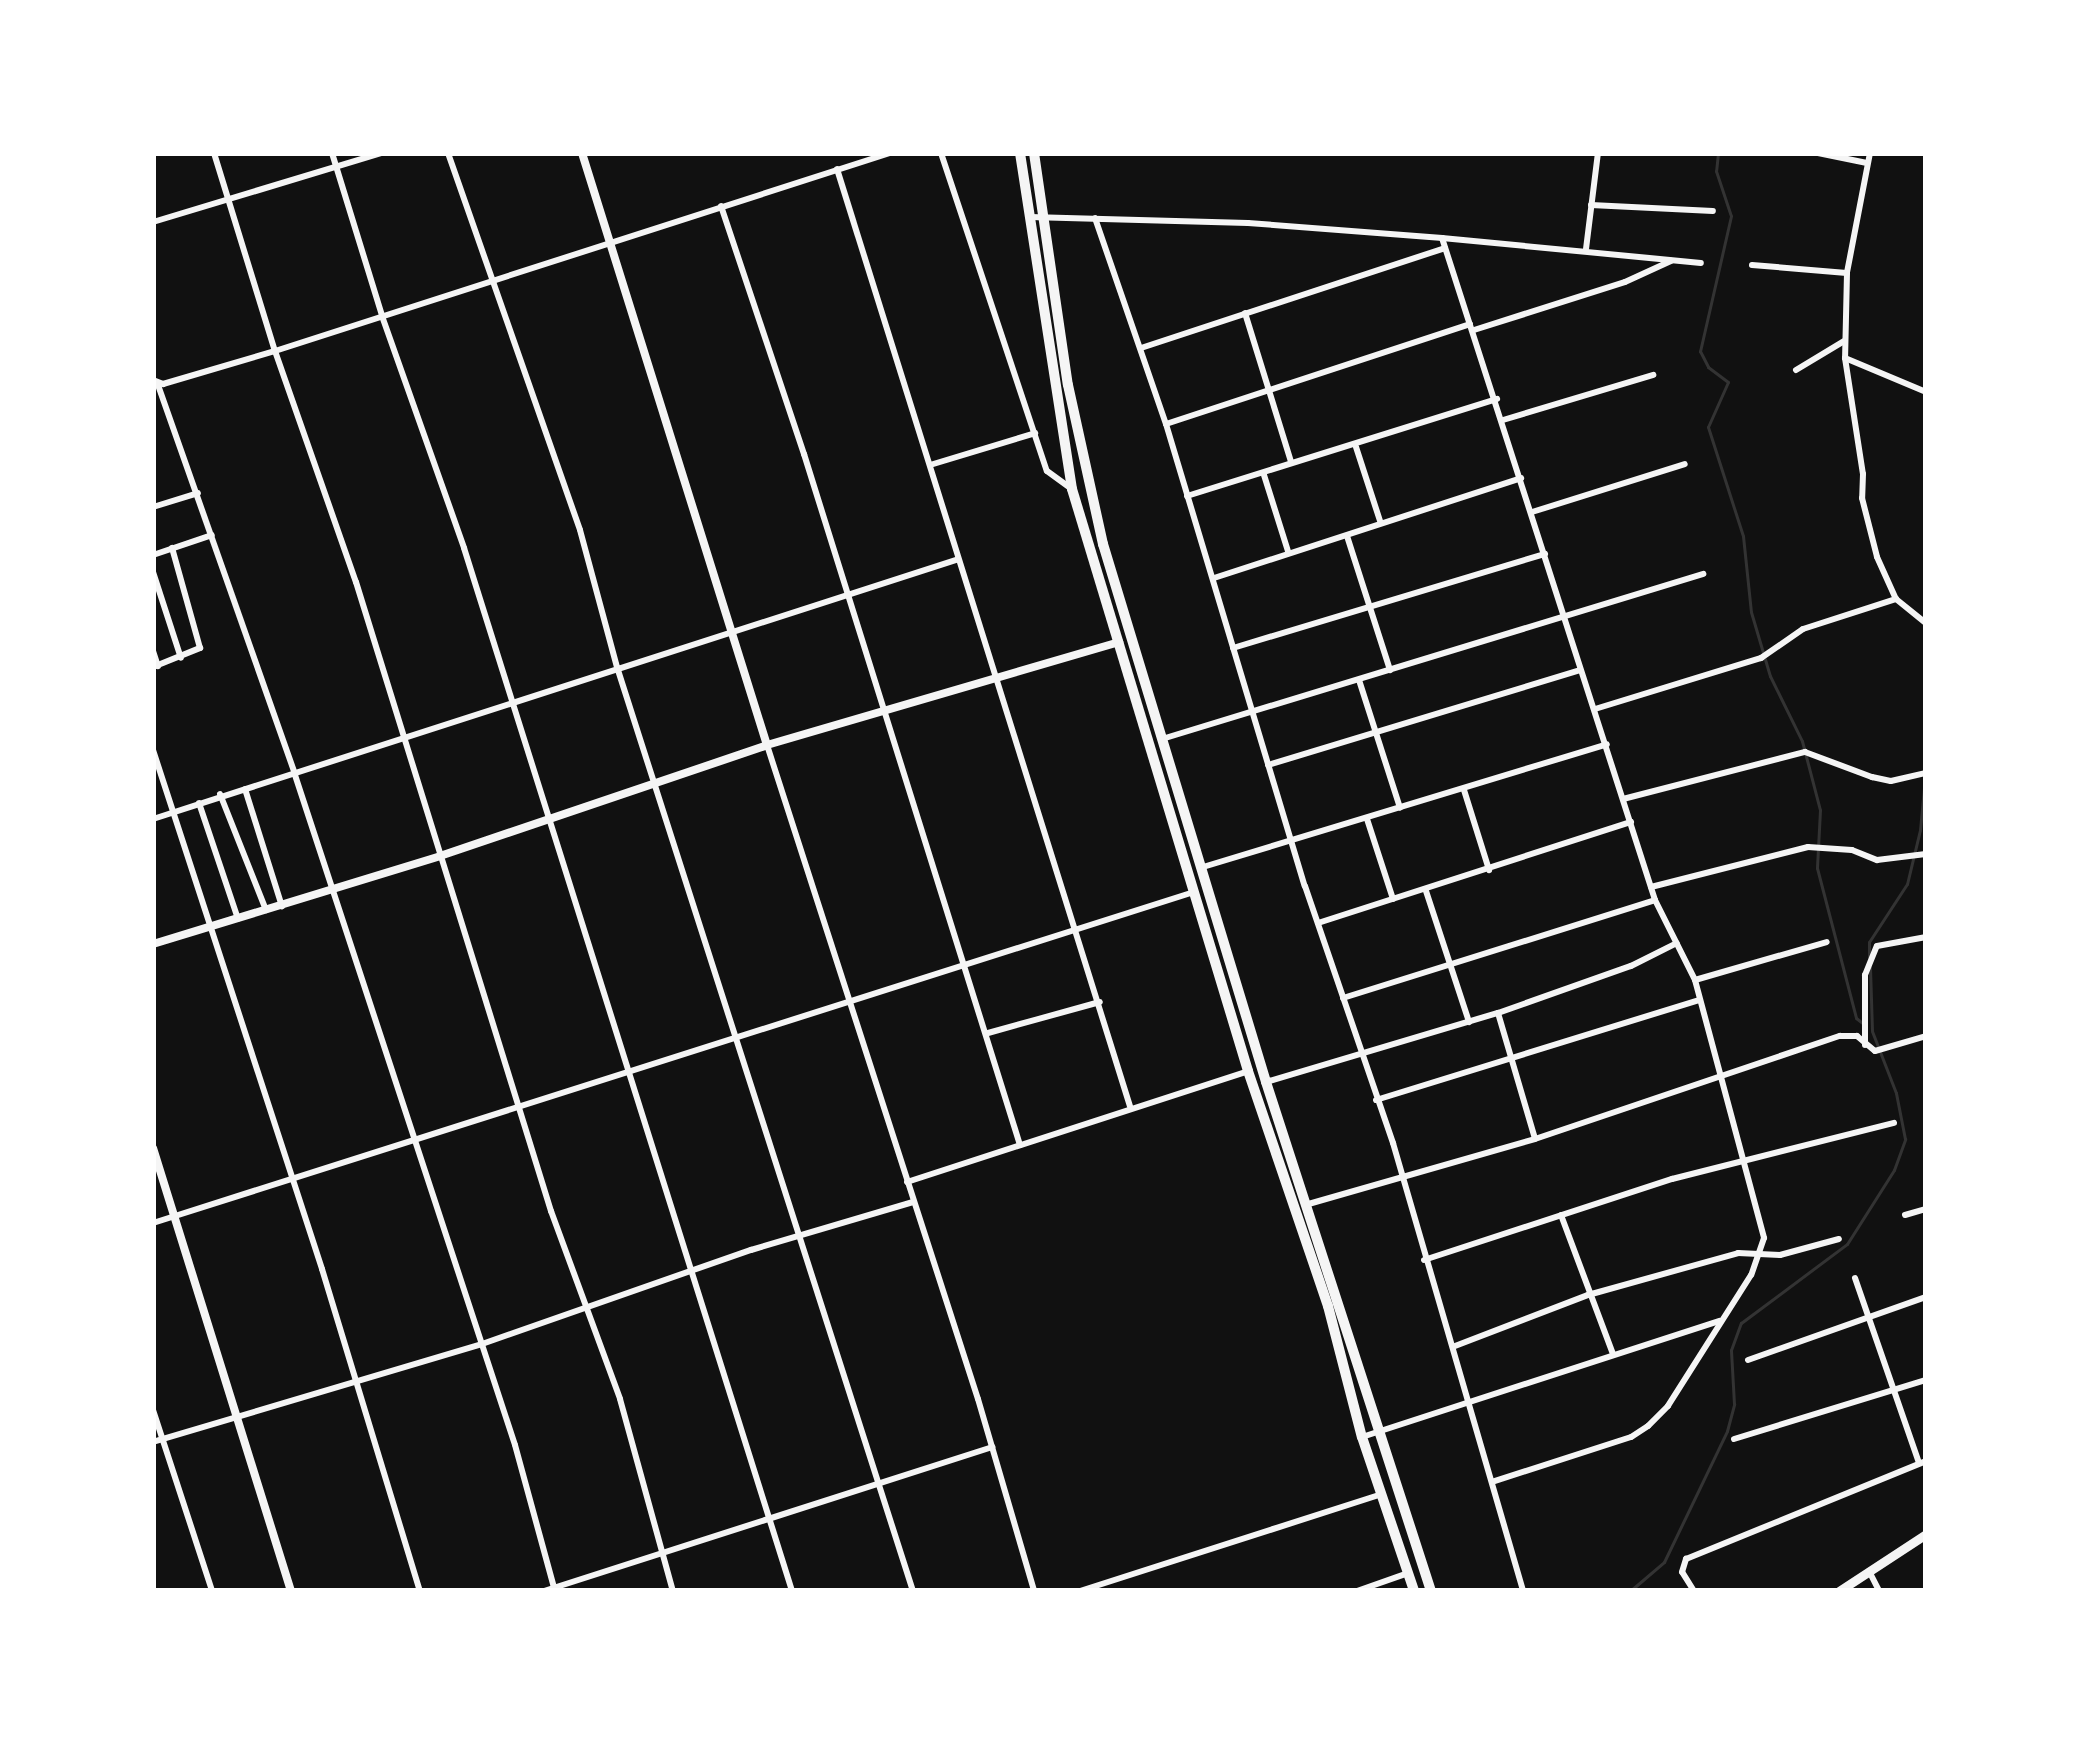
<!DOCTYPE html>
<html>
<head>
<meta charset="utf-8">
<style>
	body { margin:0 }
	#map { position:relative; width:2079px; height:1744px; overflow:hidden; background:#111; font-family:"Varela Round",sans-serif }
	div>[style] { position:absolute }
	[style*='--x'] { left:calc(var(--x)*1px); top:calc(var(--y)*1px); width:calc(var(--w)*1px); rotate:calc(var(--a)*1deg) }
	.stream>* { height:3px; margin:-1.5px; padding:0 1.5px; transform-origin:1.5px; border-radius:1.5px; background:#333 }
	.minor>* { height:6px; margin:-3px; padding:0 3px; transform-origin:3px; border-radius:3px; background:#f5f5f5 }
	.tertiary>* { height:8px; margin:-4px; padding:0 4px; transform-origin:4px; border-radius:4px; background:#f5f5f5 }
	.secondary>* { height:9px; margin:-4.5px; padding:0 4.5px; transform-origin:4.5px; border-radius:4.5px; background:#f5f5f5 }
	.primary>* { height:10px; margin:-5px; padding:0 5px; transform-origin:5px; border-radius:5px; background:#f5f5f5 }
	span { translate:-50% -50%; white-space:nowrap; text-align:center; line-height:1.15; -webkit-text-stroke:10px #fff; paint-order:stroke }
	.frame { position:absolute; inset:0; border:156px solid #fff; pointer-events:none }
</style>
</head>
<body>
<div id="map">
	<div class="stream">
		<div style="--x:1718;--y:153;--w:18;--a:96"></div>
		<div style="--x:1716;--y:171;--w:47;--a:71.6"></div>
		<div style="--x:1731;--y:216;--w:139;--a:102.9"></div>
		<div style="--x:1700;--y:351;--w:18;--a:63"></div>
		<div style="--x:1708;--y:367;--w:25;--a:37"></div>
		<div style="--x:1728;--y:382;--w:49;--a:114"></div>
		<div style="--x:1708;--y:427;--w:114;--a:72.2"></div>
		<div style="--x:1743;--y:536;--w:76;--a:84"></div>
		<div style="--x:1751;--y:612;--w:67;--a:73.5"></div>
		<div style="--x:1770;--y:676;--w:72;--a:63.8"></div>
		<div style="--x:1802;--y:741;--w:71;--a:75.4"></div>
		<div style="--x:1820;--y:810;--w:58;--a:93"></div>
		<div style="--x:1817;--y:868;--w:155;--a:75.4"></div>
		<div style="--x:1856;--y:1018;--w:11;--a:38"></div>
		<div style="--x:1869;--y:957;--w:15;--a:-90"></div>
		<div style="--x:1869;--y:942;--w:69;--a:-56.8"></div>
		<div style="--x:1907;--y:884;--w:56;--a:-76.5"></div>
		<div style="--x:1920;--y:830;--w:53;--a:-84.6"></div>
		<div style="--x:1630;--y:1591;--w:45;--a:-40.5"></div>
		<div style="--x:1664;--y:1562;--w:145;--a:-64.3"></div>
		<div style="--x:1727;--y:1431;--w:28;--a:-75"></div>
		<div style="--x:1734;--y:1404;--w:54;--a:-93.2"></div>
		<div style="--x:1731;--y:1350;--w:29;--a:-70"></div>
		<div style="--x:1741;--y:1323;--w:132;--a:-36.7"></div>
		<div style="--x:1847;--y:1244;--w:88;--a:-57.6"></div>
		<div style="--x:1894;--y:1170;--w:33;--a:-70"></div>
		<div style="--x:1905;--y:1139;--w:47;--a:-101.1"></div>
		<div style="--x:1896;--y:1093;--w:66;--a:-111.2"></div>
		<div style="--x:1872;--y:1031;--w:64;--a:-91.8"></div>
	</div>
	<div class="minor">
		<div style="--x:214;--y:153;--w:207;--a:72.9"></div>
		<div style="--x:275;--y:351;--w:245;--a:70.7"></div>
		<div style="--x:356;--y:582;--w:659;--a:72.78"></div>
		<div style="--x:551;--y:1211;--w:200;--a:69.8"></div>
		<div style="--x:620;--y:1399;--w:199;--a:74.6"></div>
		<div style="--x:332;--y:153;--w:170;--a:72.9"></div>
		<div style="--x:382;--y:316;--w:246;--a:70.5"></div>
		<div style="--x:464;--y:548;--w:1093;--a:72.54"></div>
		<div style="--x:448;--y:153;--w:399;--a:70.7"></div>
		<div style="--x:580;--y:530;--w:142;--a:74.9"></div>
		<div style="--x:617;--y:667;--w:970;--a:72.24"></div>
		<div style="--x:941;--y:153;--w:335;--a:71.6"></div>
		<div style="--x:1047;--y:471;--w:31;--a:36"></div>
		<div style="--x:1818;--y:153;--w:50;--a:11.5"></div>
		<div style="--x:1870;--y:153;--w:122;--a:100.9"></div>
		<div style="--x:1847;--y:273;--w:85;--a:91.3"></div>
		<div style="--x:1845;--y:358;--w:117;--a:81.2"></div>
		<div style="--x:1863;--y:474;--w:24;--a:92"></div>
		<div style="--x:1862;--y:498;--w:61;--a:75.7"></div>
		<div style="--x:1877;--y:557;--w:46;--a:65.7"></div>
		<div style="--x:1896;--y:599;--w:38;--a:39"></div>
		<div style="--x:837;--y:169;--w:982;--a:72.64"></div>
		<div style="--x:1591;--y:205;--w:122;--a:2.8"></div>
		<div style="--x:721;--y:206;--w:262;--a:71.5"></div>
		<div style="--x:804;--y:454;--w:724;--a:72.64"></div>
		<div style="--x:1030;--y:217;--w:218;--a:1.6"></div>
		<div style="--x:1248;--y:223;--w:195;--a:4.4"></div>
		<div style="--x:1442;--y:238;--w:695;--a:72.16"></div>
		<div style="--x:1655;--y:900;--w:89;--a:63.4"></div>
		<div style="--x:1695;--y:980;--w:267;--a:75"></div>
		<div style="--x:1764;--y:1238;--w:39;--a:109"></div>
		<div style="--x:1751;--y:1275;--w:155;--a:122.4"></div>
		<div style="--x:1668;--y:1406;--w:28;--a:135"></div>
		<div style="--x:1648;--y:1426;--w:20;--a:147"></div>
		<div style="--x:1631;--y:1437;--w:146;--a:162.1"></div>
		<div style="--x:1095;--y:218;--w:218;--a:71"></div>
		<div style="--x:1166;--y:424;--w:482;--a:73.3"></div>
		<div style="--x:1305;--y:886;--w:272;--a:71.1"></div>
		<div style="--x:1393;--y:1143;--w:466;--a:73.8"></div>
		<div style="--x:153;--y:222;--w:238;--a:-16.8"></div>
		<div style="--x:1442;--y:238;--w:260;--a:5.5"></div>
		<div style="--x:1586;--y:249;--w:97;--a:-82.9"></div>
		<div style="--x:1752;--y:265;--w:95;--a:4.8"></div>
		<div style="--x:1245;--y:313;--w:156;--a:72.8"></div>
		<div style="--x:1474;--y:330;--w:158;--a:-17.6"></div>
		<div style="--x:1625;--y:282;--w:51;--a:-24.5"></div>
		<div style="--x:1141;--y:348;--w:320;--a:-18.2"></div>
		<div style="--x:1845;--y:358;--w:88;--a:22.8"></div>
		<div style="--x:1796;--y:370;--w:56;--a:-31.1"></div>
		<div style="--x:153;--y:380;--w:11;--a:22"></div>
		<div style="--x:163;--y:384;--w:117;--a:-16.4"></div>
		<div style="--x:275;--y:351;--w:646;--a:-17.85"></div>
		<div style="--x:158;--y:385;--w:410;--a:70.6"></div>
		<div style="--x:294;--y:772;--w:708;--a:71.82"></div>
		<div style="--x:515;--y:1445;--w:151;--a:74.7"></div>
		<div style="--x:1503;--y:420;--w:157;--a:-16.7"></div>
		<div style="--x:1166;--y:424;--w:320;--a:-18.2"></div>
		<div style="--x:1356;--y:447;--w:78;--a:72"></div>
		<div style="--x:930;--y:465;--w:110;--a:-16.9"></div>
		<div style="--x:1264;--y:475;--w:80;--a:72.5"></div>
		<div style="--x:1187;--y:496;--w:325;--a:-17.4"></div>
		<div style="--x:153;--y:507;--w:47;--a:-17.3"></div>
		<div style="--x:1532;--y:512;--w:160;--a:-17.4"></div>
		<div style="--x:1347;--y:536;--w:141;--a:72.2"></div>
		<div style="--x:153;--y:555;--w:62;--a:-18.7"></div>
		<div style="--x:153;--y:572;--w:90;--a:72"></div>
		<div style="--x:1214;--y:578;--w:323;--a:-18"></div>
		<div style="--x:1233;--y:648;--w:326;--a:-16.8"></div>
		<div style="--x:153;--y:651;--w:16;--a:72"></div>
		<div style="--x:153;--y:667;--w:51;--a:-22"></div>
		<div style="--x:200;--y:648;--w:104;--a:-105.6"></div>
		<div style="--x:1359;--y:680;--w:134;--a:72.2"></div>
		<div style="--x:1595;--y:709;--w:174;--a:-17.1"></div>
		<div style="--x:1761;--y:658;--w:51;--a:-34.6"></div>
		<div style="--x:1803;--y:629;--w:98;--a:-17.9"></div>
		<div style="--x:1162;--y:739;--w:566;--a:-16.96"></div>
		<div style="--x:767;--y:745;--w:687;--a:72.12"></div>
		<div style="--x:978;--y:1399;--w:200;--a:73.7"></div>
		<div style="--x:153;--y:750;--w:546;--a:71.96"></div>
		<div style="--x:322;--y:1269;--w:337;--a:73.1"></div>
		<div style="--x:1268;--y:765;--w:326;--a:-16.9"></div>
		<div style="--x:245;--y:789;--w:123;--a:72.5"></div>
		<div style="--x:1464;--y:790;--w:84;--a:72.6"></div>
		<div style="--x:220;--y:794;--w:125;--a:68.4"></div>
		<div style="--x:1623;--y:799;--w:188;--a:-14.5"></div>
		<div style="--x:1805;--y:752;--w:72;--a:20.5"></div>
		<div style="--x:1872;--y:777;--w:19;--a:12"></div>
		<div style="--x:1891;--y:781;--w:36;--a:-13"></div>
		<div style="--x:199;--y:803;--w:122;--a:71.4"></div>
		<div style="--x:153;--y:819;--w:844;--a:-17.88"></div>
		<div style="--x:1367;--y:819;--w:84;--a:72"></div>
		<div style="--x:1203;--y:867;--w:422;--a:-16.9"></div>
		<div style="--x:1651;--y:887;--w:162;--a:-14.3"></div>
		<div style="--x:1808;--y:847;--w:44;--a:3.9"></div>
		<div style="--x:1852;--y:850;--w:27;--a:22"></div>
		<div style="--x:1877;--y:860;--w:49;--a:-7"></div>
		<div style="--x:1426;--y:891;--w:138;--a:71.8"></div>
		<div style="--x:1318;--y:923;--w:329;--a:-17.9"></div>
		<div style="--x:1695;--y:980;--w:137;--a:-16.1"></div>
		<div style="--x:1343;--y:998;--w:327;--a:-17.4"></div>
		<div style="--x:1498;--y:1013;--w:131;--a:73.6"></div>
		<div style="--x:988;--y:1033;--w:116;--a:-15.5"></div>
		<div style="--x:1865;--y:1045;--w:70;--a:-90"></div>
		<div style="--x:1865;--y:975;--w:31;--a:-68"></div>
		<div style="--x:1877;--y:946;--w:50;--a:-10.4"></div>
		<div style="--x:1266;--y:1082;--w:242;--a:-16.6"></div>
		<div style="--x:1498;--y:1013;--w:141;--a:-19.5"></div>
		<div style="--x:1631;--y:966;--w:51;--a:-26.6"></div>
		<div style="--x:1376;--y:1100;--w:338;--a:-17.2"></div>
		<div style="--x:907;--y:1182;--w:359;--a:-18"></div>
		<div style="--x:1305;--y:1205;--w:239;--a:-16"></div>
		<div style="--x:1535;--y:1139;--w:322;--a:-18.7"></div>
		<div style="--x:1840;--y:1036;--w:17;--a:0"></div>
		<div style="--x:1857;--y:1036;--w:23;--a:40"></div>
		<div style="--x:1875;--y:1051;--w:53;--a:-16.4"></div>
		<div style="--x:1561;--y:1215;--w:148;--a:69.5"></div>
		<div style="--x:1905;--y:1215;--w:22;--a:-16"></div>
		<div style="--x:153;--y:1223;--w:1089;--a:-17.64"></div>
		<div style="--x:1424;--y:1260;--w:261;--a:-18.1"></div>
		<div style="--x:1672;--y:1179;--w:229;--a:-14.2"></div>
		<div style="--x:1855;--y:1278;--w:196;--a:70.9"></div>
		<div style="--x:1455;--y:1346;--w:142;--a:-21"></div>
		<div style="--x:1588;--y:1295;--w:156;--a:-15.6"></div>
		<div style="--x:1738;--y:1253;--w:42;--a:2.7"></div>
		<div style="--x:1780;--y:1255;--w:61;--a:-15.2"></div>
		<div style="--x:1748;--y:1360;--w:189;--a:-19.5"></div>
		<div style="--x:153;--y:1410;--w:190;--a:71.9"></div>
		<div style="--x:1362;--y:1437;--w:376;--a:-18"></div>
		<div style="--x:1734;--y:1439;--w:201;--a:-17.1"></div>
		<div style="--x:153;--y:1442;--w:343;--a:-16.6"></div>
		<div style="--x:482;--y:1344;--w:285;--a:-19.3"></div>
		<div style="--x:751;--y:1250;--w:169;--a:-16.5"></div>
		<div style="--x:1869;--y:1571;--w:22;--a:63"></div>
		<div style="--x:544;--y:1591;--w:471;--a:-17.8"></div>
		<div style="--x:1080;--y:1591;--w:314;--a:-17.8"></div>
		<div style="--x:1357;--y:1591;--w:54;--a:-19.4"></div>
		<div style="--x:1694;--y:1591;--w:22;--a:-122"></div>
		<div style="--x:1682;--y:1572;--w:14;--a:-73"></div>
		<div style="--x:1686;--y:1559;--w:259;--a:-22.2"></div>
	</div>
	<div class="tertiary">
		<div style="--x:582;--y:153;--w:620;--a:72.65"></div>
		<div style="--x:153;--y:944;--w:300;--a:-17"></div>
		<div style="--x:440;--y:856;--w:345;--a:-18.7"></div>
		<div style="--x:767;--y:745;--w:367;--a:-16.3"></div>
		<div style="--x:153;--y:1148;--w:464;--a:72.7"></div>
	</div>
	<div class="secondary">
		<div style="--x:1839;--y:1591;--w:104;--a:-33.2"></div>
	</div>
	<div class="primary">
		<div style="--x:1020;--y:153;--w:340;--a:81.2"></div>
		<div style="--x:1072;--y:489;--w:608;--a:73.17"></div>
		<div style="--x:1248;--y:1071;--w:248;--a:71.2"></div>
		<div style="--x:1328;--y:1306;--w:135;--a:75.5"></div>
		<div style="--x:1362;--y:1437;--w:163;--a:71.3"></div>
		<div style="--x:1034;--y:153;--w:234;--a:81.7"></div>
		<div style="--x:1068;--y:385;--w:163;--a:77.6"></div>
		<div style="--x:1103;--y:544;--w:562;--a:73.14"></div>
		<div style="--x:1266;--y:1082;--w:535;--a:72.04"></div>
	</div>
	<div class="frame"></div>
</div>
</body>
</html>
